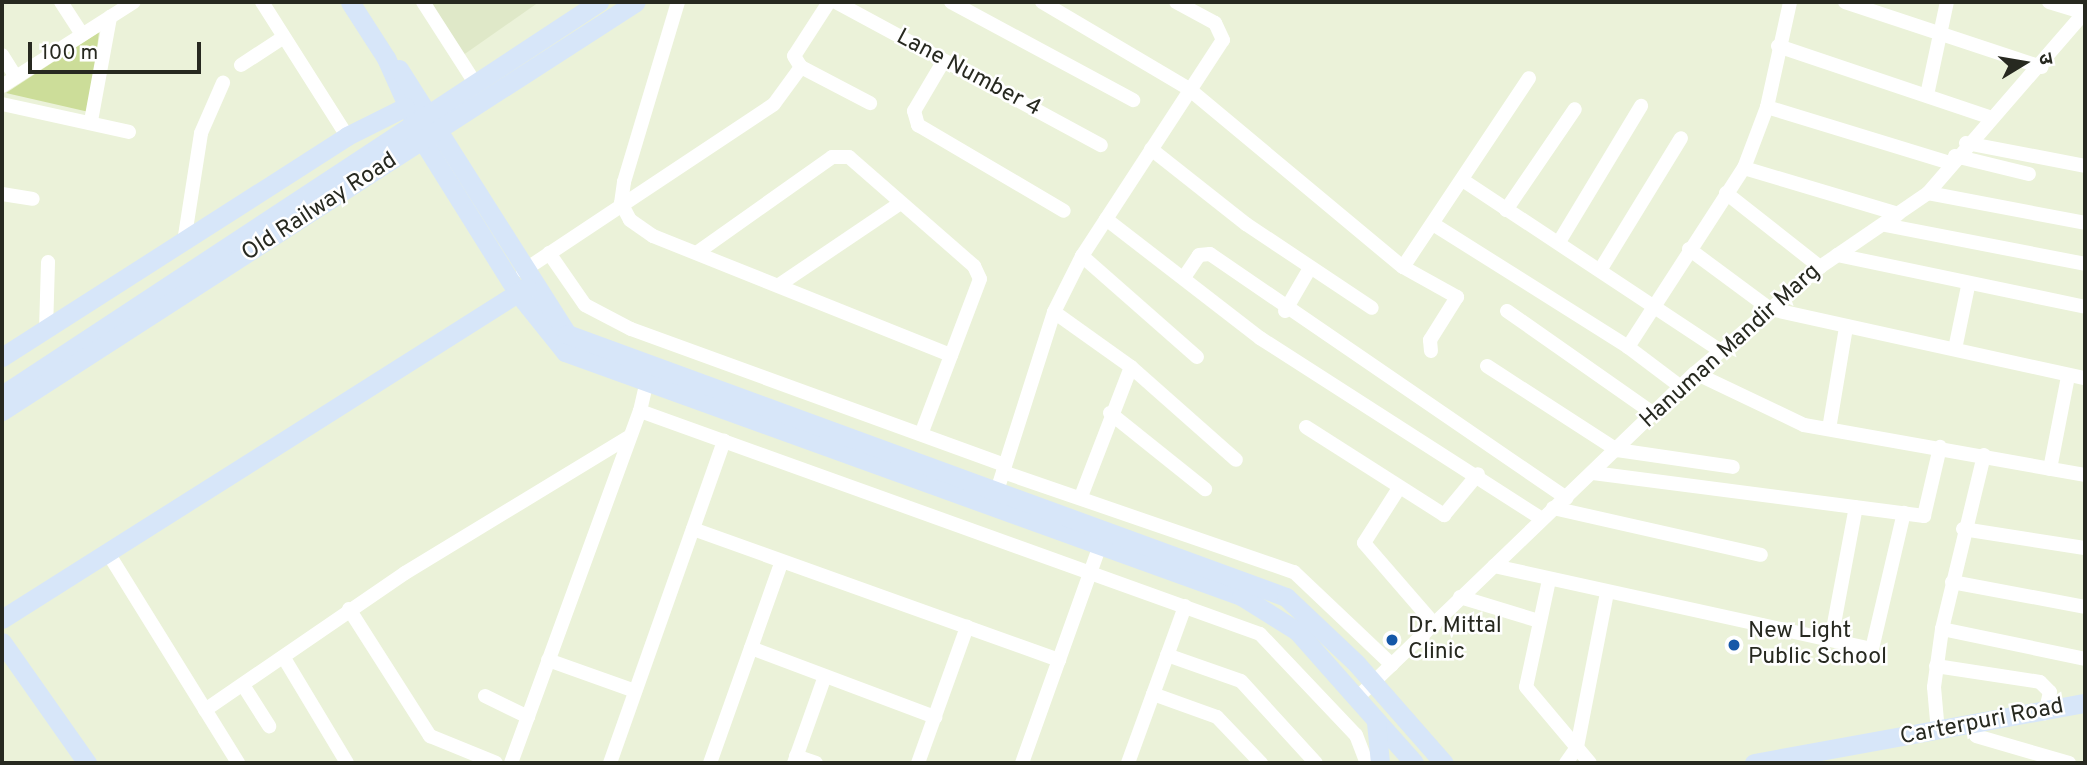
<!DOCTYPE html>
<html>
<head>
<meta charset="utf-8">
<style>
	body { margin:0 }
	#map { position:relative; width:2087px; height:765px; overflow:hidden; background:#ebf2d9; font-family:Overpass,"Noto Sans Devanagari",sans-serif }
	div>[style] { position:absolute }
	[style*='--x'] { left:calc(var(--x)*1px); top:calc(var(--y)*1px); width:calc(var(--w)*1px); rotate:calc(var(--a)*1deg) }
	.built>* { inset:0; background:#dfe8c8 }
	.green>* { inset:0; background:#cd9 }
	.street>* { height:14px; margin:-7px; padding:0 7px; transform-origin:7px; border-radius:7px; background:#fff }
	.secondary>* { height:19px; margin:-9.5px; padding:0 9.5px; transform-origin:9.5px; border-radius:9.5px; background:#d7e6f9 }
	.dots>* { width:19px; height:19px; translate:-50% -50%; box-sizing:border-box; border:4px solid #fff; border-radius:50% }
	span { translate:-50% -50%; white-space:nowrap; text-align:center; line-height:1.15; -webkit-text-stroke:5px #fff; paint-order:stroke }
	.street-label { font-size:23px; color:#272920 }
	.poi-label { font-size:23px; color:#272920 }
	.left { translate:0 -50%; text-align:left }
	.frame { position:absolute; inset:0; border:4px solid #272920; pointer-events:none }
	.north { position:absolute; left:1989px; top:28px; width:70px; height:70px; -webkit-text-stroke:5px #fff; paint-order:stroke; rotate:79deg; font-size:19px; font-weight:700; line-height:28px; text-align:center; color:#272920 }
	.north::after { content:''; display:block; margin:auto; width:24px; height:32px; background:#272920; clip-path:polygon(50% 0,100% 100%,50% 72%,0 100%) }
	.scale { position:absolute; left:28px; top:42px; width:173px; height:32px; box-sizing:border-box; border:4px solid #272920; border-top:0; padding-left:9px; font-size:21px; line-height:24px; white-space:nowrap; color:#272920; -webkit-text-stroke:5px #fff; paint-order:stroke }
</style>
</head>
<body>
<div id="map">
	<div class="built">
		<div style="clip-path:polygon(432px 2px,539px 2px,459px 58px)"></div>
	</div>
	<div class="green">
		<div style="clip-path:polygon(99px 32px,89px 112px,6px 93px)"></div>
	</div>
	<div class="street">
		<div style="--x:61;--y:2;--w:38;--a:57"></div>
		<div style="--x:262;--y:2;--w:159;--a:57.6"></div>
		<div style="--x:423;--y:2;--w:96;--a:57.3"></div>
		<div style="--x:678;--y:2;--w:188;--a:106.7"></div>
		<div style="--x:624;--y:182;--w:21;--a:98"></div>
		<div style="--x:621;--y:203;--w:19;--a:62"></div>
		<div style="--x:630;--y:220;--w:28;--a:35"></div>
		<div style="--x:653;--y:236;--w:321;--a:21.8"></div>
		<div style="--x:829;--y:2;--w:64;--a:122.9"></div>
		<div style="--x:794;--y:56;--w:13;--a:58"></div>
		<div style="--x:801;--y:67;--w:78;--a:27.6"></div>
		<div style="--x:836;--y:2;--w:301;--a:28.4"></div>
		<div style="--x:951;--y:2;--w:207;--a:28.3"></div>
		<div style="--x:1042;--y:2;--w:171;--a:30.6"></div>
		<div style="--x:1189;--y:89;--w:278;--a:39.8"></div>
		<div style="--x:1403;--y:267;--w:62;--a:29.1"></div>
		<div style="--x:1457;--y:297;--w:51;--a:122.1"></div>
		<div style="--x:1430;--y:340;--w:11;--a:85"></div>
		<div style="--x:1845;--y:2;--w:207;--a:18.3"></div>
		<div style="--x:2049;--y:2;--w:37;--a:17"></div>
		<div style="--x:1778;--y:46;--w:223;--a:18.6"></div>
		<div style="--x:2;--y:55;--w:26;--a:58"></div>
		<div style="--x:943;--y:62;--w:57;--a:120.6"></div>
		<div style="--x:914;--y:111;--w:15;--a:74"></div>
		<div style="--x:918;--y:125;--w:169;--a:30.5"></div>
		<div style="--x:241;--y:65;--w:51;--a:-33.1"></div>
		<div style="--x:2;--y:86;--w:156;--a:-32.5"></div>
		<div style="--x:1927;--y:95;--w:95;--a:-77.9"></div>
		<div style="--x:2;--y:104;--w:130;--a:12.4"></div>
		<div style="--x:1767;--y:107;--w:191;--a:17"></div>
		<div style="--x:91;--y:121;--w:106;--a:-79.6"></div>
		<div style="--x:1966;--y:143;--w:121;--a:10.9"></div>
		<div style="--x:1151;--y:149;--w:121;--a:38.3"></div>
		<div style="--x:1246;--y:224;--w:151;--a:33.7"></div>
		<div style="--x:1955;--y:156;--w:76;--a:13.7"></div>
		<div style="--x:1744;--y:168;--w:161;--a:16.6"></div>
		<div style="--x:1464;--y:181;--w:308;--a:33.5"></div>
		<div style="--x:1726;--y:193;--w:120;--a:38.2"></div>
		<div style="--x:1928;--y:193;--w:160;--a:10.8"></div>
		<div style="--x:2;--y:194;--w:31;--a:9"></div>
		<div style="--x:1506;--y:210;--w:122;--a:-55.7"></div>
		<div style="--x:1106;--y:219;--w:195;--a:37.7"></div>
		<div style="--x:1260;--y:338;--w:333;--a:32.7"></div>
		<div style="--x:1433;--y:224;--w:231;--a:32.2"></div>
		<div style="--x:1628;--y:347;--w:66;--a:37"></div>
		<div style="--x:1885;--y:225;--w:204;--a:11"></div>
		<div style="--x:184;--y:242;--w:110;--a:-81.1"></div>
		<div style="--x:201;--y:133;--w:55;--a:-66.3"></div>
		<div style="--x:1559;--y:242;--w:159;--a:-58.9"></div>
		<div style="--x:1689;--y:249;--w:101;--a:36.5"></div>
		<div style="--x:1770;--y:309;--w:322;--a:12.4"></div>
		<div style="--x:698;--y:252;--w:164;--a:-35.3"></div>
		<div style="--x:832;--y:157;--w:17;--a:0"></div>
		<div style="--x:849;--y:157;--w:166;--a:41.1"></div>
		<div style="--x:974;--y:266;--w:14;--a:65"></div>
		<div style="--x:980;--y:279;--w:166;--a:110.8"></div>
		<div style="--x:549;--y:253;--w:63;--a:55.3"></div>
		<div style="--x:585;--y:305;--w:52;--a:27.6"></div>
		<div style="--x:631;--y:329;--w:398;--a:20"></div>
		<div style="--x:1837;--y:255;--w:253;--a:11.8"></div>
		<div style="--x:1082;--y:256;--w:153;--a:41.3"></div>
		<div style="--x:1403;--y:267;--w:227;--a:-56.3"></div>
		<div style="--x:1602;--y:267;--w:151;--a:-58.5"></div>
		<div style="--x:523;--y:271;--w:301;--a:-33.6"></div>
		<div style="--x:774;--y:104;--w:46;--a:-53.9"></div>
		<div style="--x:1185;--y:276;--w:25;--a:-56"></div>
		<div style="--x:1199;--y:255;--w:11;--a:-5"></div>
		<div style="--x:1210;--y:254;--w:432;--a:34.4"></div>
		<div style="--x:779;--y:285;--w:145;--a:-34"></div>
		<div style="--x:1285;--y:311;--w:50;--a:-59.8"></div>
		<div style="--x:1507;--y:311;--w:179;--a:35"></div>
		<div style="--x:1054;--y:312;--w:95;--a:35.5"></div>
		<div style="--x:1131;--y:367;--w:140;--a:41.5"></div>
		<div style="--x:46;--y:330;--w:68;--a:-88.3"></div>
		<div style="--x:1628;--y:347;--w:213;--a:-57.1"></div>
		<div style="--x:1744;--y:168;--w:65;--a:-69.3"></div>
		<div style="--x:1767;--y:107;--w:107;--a:-77.6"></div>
		<div style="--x:1955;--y:349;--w:64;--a:-78.3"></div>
		<div style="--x:1487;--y:366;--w:155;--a:32.9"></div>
		<div style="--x:1617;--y:450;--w:117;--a:8.3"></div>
		<div style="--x:1695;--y:373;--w:121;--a:25.5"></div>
		<div style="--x:1804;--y:425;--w:285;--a:10.1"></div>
		<div style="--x:640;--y:411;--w:659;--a:19.78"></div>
		<div style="--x:1260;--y:634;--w:139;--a:46.5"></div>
		<div style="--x:1356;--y:735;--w:30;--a:69"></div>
		<div style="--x:1110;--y:413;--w:122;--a:38.7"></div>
		<div style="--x:1306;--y:427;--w:164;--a:32.5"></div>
		<div style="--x:1444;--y:515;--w:53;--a:-50.3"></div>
		<div style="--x:1829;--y:429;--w:103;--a:-80.5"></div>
		<div style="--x:2050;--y:469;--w:95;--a:-79"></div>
		<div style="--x:1003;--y:472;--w:308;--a:19"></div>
		<div style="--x:1294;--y:572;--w:135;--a:43.5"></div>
		<div style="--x:1593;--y:473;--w:334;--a:7.4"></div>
		<div style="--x:1924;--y:516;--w:71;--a:-76.9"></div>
		<div style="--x:1399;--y:488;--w:65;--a:122.5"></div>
		<div style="--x:1364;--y:543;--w:108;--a:49.1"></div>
		<div style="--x:1082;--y:494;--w:136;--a:-68.9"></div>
		<div style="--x:995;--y:497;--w:194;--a:-72.3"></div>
		<div style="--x:1054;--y:312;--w:63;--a:-63.4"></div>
		<div style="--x:1082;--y:256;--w:258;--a:-56.9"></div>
		<div style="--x:1223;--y:40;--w:19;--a:-115"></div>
		<div style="--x:1215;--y:23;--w:44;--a:-151.7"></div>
		<div style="--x:1553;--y:508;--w:213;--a:12.7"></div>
		<div style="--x:693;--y:529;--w:389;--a:19.7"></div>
		<div style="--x:1963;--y:529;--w:123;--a:8.9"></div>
		<div style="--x:108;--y:553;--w:247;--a:58.2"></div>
		<div style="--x:1494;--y:566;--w:387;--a:12.4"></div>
		<div style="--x:1872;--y:649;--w:140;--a:-76.8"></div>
		<div style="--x:1549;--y:580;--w:109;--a:102.1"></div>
		<div style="--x:1526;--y:687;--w:99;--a:49.9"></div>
		<div style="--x:1952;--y:582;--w:135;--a:10.6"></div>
		<div style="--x:1460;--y:597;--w:83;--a:16.9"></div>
		<div style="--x:349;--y:609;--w:151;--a:57.5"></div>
		<div style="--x:430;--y:736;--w:71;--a:22.2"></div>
		<div style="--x:1942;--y:629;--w:146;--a:11.8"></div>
		<div style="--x:1831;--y:640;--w:135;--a:-79.4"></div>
		<div style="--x:751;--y:648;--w:197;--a:20.6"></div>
		<div style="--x:1167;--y:655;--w:78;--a:19.4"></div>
		<div style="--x:1241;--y:681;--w:111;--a:47.6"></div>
		<div style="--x:284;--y:658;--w:122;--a:59"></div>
		<div style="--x:548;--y:660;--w:92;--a:19.6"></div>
		<div style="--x:1936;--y:666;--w:105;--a:8.7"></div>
		<div style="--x:2040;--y:682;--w:14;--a:45"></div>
		<div style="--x:2050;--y:692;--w:22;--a:103"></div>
		<div style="--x:243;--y:685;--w:49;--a:57.6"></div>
		<div style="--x:1153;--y:694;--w:68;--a:19.8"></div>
		<div style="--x:1217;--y:717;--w:64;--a:46.3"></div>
		<div style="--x:485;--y:696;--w:48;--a:26"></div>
		<div style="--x:1356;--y:699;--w:470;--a:-43.9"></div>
		<div style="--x:1695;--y:373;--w:164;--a:-40.3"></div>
		<div style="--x:1820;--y:267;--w:131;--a:-34.4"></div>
		<div style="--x:1928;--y:193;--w:240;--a:-49.1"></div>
		<div style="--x:205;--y:710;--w:242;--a:-34.4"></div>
		<div style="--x:405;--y:573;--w:262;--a:-31.3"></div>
		<div style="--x:1938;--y:732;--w:45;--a:-95.1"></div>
		<div style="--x:1934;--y:687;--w:59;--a:-82.1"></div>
		<div style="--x:1942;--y:629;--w:179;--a:-76.4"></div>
		<div style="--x:1976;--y:736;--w:97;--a:16.2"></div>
		<div style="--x:796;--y:756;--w:21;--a:19"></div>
		<div style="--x:511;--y:763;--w:375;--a:-69.9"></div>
		<div style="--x:640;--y:411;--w:40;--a:-77"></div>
		<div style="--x:610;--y:763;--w:342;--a:-70.5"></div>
		<div style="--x:710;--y:763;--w:214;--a:-70.4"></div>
		<div style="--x:794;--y:763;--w:92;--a:-70.4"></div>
		<div style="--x:918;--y:763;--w:145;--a:-70.2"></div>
		<div style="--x:1022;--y:763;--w:240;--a:-70.3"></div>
		<div style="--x:1128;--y:763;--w:167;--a:-70"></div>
		<div style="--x:1566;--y:763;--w:19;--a:-55"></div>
		<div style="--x:1577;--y:747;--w:158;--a:-79"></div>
	</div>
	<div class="secondary">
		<div style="--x:350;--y:2;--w:67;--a:57.3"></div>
		<div style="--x:386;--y:58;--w:93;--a:65.9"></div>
		<div style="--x:424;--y:143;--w:176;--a:58"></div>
		<div style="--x:517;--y:292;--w:77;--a:51.3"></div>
		<div style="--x:565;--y:352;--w:719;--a:19.85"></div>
		<div style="--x:1241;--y:596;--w:66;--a:32"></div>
		<div style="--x:1297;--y:631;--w:176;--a:48.4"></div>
		<div style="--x:399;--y:69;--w:314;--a:57.6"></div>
		<div style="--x:567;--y:334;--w:766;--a:20.09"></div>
		<div style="--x:1286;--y:597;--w:96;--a:43.3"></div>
		<div style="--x:1356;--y:663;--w:133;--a:48.7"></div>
		<div style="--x:2;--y:357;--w:410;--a:-32.6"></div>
		<div style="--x:347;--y:136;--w:65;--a:-26.6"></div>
		<div style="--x:2;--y:395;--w:715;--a:-33.36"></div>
		<div style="--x:2;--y:411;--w:754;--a:-32.83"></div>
		<div style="--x:2;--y:619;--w:621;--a:-32.31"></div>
		<div style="--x:2;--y:642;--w:148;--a:54.9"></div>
		<div style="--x:1376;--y:722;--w:41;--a:84.4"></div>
		<div style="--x:1754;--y:763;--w:336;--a:-10.3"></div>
	</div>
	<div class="dots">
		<div style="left:1392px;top:640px;background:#1558a8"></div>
		<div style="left:1734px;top:645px;background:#1558a8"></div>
	</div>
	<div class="street-label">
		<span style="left:968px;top:74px;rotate:28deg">Lane Number 4</span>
		<span style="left:320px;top:208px;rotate:-33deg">Old Railway Road</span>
		<span style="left:1731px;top:347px;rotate:-42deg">Hanuman Mandir Marg</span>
		<span style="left:1982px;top:723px;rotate:-11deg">Carterpuri Road</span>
	</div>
	<div class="poi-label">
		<span class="left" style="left:1408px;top:640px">Dr. Mittal<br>Clinic</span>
		<span class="left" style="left:1748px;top:645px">New Light<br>Public School</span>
	</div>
	<div class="frame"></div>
	<div class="north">उ</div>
	<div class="scale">100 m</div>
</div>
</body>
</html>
